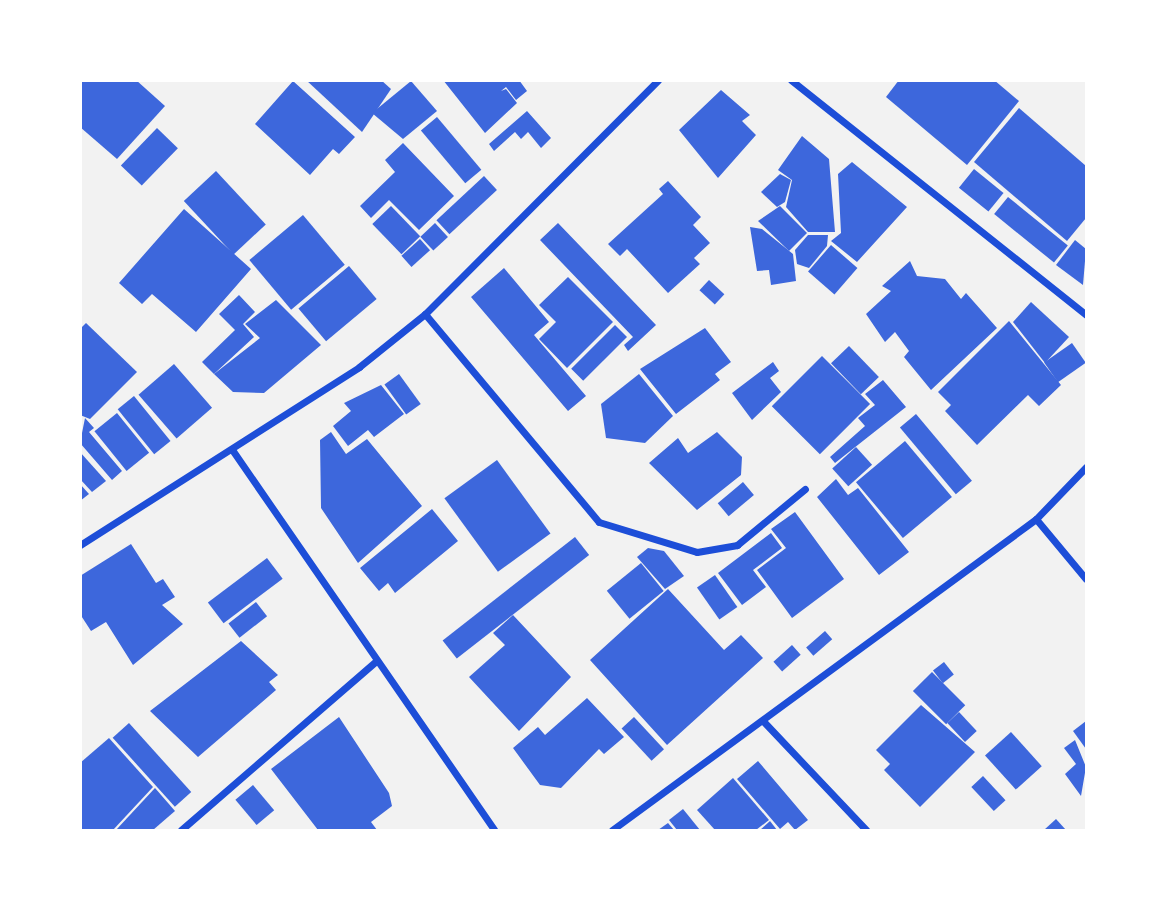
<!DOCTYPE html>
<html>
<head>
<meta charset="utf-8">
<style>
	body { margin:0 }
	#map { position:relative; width:1167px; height:911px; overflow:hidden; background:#f2f2f2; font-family:"Golos Text",sans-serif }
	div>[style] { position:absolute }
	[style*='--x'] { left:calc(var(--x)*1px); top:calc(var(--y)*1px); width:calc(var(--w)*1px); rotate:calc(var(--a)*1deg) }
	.building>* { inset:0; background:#3d67dc; transform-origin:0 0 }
	.minor>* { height:7px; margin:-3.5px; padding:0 3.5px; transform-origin:3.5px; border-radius:3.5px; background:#1d4ed8 }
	span { translate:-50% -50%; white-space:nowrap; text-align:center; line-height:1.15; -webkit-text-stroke:6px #fff; paint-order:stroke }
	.frame { position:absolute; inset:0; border:82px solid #fff; pointer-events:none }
</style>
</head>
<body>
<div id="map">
	<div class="building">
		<div style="clip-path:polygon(80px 80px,136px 80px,165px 106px,117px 159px,80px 127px)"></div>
		<div style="clip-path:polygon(306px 80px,381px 80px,391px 89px,362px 132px)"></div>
		<div style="clip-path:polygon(443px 80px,519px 80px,527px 91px,516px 100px,506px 87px,501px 91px,506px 89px,517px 103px,485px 133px)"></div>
		<div style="clip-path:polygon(899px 80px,994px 80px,1019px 101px,967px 165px,886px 97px)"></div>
		<div style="clip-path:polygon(293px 81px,355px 137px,339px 154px,333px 149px,310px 175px,255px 124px)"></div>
		<div style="clip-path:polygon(411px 81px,437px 111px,403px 139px,372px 113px)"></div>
		<div style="clip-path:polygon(721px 90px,750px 115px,742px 121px,756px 135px,718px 178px,679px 130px)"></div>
		<div style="clip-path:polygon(1019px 108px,1086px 166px,1086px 218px,1067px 241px,974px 162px)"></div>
		<div style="clip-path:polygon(527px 111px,551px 138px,541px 148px,528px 132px,521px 139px,515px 132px,494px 151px,489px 144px)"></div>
		<div style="left:437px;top:117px;width:69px;height:21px;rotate:50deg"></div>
		<div style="left:157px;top:128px;width:29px;height:52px;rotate:44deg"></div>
		<div style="clip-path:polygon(802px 136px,829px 159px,835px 232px,808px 232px,786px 207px,792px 180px,778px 170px)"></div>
		<div style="clip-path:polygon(403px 143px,454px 196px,419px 230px,389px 200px,371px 218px,360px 206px,395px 172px,385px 160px)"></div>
		<div style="clip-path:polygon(852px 162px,907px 207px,857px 262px,831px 241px,841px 233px,838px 174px)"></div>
		<div style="left:974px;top:169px;width:38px;height:24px;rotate:39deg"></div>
		<div style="left:216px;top:171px;width:73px;height:44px;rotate:47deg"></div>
		<div style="clip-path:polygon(780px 174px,791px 180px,785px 202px,777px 207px,761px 192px)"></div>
		<div style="left:484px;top:176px;width:19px;height:65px;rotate:47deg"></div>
		<div style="clip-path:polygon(668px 181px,701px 217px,693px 225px,710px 243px,694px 258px,700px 264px,668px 293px,627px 249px,620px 256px,608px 244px,663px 194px,659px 189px)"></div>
		<div style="left:1008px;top:197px;width:77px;height:22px;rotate:39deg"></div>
		<div style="left:391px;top:206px;width:42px;height:26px;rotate:46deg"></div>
		<div style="clip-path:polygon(780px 206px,807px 233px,789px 251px,758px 221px)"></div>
		<div style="clip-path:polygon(184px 209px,251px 269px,196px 332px,152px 294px,142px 304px,119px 283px)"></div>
		<div style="left:303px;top:215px;width:65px;height:70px;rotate:50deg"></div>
		<div style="left:435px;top:223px;width:19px;height:20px;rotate:47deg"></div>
		<div style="clip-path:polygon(558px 223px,656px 325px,628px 351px,624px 345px,633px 337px,540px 240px)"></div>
		<div style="clip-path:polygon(750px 227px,762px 229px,793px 254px,796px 281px,771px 285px,769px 270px,757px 271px)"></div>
		<div style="clip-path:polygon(808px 235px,828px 235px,827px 246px,809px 268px,797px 264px,795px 250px)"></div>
		<div style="left:420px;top:239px;width:15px;height:25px;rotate:48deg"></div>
		<div style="clip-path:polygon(1075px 240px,1086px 249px,1083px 285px,1056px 265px)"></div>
		<div style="left:831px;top:245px;width:35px;height:35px;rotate:41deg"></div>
		<div style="clip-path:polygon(910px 261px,917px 276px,945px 279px,961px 299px,966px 293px,997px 328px,931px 390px,904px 357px,909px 351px,895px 332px,885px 342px,866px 314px,891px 291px,882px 286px)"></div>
		<div style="left:349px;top:266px;width:43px;height:66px;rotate:50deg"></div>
		<div style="clip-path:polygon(504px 268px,549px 322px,534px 335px,586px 396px,568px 411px,471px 297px)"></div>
		<div style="clip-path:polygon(568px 277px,613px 322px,567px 368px,539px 339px,556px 322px,539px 305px)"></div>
		<div style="left:709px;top:280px;width:21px;height:14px;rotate:43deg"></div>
		<div style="clip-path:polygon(239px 295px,255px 312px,243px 324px,254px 337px,214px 374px,202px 362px,235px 330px,219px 314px)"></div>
		<div style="clip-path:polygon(276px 300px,321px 345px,264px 393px,233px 392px,214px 374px,260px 338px,245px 324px)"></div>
		<div style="clip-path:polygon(1031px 302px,1069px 337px,1045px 363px,1013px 322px)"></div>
		<div style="clip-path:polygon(1009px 321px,1061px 385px,1039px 406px,1028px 395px,977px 445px,945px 411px,951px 405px,938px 392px)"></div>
		<div style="clip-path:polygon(86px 323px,137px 372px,90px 419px,80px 415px,80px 329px)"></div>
		<div style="left:615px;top:325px;width:17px;height:62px;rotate:45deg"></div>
		<div style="clip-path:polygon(705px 328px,731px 362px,715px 374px,720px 380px,676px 414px,640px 369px)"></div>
		<div style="left:1072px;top:343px;width:24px;height:34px;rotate:55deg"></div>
		<div style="left:849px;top:346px;width:43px;height:25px;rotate:46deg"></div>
		<div style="left:822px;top:356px;width:68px;height:71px;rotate:45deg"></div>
		<div style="clip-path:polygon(773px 362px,779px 371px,770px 378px,781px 392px,752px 420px,732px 393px)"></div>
		<div style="left:174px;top:364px;width:58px;height:47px;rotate:49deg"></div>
		<div style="left:399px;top:374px;width:37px;height:18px;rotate:54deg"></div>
		<div style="clip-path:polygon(639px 374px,673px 416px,645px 443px,606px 438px,601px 404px)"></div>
		<div style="clip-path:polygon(883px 380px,906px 407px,835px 463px,830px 457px,865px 426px,858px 418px,875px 405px,865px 394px)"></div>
		<div style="clip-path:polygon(381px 385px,404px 414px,374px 437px,368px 430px,348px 446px,333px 426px,351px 411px,344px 403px)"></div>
		<div style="left:134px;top:396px;width:58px;height:21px;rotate:51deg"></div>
		<div style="left:117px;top:413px;width:51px;height:29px;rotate:51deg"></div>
		<div style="left:916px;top:414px;width:87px;height:21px;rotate:50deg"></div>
		<div style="clip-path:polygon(85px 418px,94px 428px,89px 432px,122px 471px,112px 480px,80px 443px)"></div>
		<div style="clip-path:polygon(331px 432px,346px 454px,367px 439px,422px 506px,358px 563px,321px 508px,320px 440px)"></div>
		<div style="clip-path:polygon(717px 432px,742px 457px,741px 475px,697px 510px,649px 463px,678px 438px,688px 453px)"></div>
		<div style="left:905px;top:441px;width:73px;height:64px;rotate:50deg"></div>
		<div style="left:856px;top:447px;width:24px;height:32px;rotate:48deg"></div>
		<div style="clip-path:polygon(80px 452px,106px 481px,92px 492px,80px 479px)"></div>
		<div style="left:497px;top:460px;width:91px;height:65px;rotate:54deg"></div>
		<div style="clip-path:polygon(836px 479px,848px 495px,858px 488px,909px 552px,879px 575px,817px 497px)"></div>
		<div style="left:743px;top:482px;width:17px;height:33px;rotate:50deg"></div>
		<div style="clip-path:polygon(80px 484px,89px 494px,80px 501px)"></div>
		<div style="clip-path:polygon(432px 509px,458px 541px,395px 593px,388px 583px,379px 591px,360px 568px)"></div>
		<div style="clip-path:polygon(795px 512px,844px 579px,792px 618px,757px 570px,786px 548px,771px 529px)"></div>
		<div style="clip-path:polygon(771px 533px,782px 548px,753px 570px,766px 587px,742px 605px,718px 573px)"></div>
		<div style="left:575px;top:537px;width:23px;height:168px;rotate:52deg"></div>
		<div style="clip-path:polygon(131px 544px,156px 583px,163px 579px,175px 597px,162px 605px,183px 624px,133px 665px,106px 622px,91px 631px,80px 614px,80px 576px)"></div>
		<div style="clip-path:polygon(648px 548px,664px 551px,684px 576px,665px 589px,637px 557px)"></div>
		<div style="left:267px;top:558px;width:26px;height:74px;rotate:53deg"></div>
		<div style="left:641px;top:563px;width:36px;height:44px;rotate:51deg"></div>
		<div style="left:715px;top:575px;width:39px;height:22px;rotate:55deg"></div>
		<div style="clip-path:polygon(668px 589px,724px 650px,741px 635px,763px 658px,667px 745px,590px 660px)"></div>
		<div style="left:256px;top:602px;width:18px;height:35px;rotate:52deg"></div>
		<div style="clip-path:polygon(513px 615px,571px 677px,519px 731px,469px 677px,505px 645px,493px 633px)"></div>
		<div style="left:825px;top:631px;width:11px;height:25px;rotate:49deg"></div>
		<div style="clip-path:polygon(241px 641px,278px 675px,269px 682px,276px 690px,198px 757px,150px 711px)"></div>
		<div style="left:792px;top:645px;width:13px;height:25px;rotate:48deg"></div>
		<div style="left:944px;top:662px;width:16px;height:14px;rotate:52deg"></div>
		<div style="left:932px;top:672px;width:47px;height:27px;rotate:45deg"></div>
		<div style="clip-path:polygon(587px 698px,624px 737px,604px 754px,599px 749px,561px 788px,540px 785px,513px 748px,538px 727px,545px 735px)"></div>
		<div style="clip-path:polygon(921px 705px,975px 752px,920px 807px,884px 770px,890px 764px,876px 750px)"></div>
		<div style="left:959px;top:712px;width:26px;height:16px;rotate:47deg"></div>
		<div style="clip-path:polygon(339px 717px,389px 793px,392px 806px,371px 822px,377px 830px,318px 830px,271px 769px)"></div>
		<div style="left:634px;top:717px;width:44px;height:17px;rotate:47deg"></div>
		<div style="clip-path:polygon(1086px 721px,1086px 749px,1073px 731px)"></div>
		<div style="left:129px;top:723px;width:93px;height:22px;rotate:48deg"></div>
		<div style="left:1011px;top:732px;width:46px;height:35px;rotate:48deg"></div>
		<div style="clip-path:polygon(109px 738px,153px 787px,113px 830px,80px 830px,80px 763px)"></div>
		<div style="clip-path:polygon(1075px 740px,1086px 767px,1081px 796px,1065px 774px,1076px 764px,1064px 748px)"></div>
		<div style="clip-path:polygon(758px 761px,808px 820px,795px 830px,788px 822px,780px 829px,737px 779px)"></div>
		<div style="left:983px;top:776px;width:33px;height:16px;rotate:47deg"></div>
		<div style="clip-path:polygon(733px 778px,769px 820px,756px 830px,715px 830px,697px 810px)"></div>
		<div style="left:253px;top:785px;width:33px;height:23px;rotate:50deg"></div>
		<div style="clip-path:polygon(155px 788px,175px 811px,153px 830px,116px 830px)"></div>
		<div style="clip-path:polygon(683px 809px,700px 830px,677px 830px,669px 820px)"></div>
		<div style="clip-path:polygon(1056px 819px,1066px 830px,1044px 830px)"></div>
		<div style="clip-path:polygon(770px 821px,777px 830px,760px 830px)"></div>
		<div style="clip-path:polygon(668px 823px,674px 830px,658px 830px)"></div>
	</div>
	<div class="minor">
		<div style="--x:791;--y:80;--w:377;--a:38.5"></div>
		<div style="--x:425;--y:314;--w:271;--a:50.1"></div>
		<div style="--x:599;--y:522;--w:102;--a:17"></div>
		<div style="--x:697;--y:552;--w:41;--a:-9.9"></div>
		<div style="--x:737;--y:545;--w:88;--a:-39.5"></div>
		<div style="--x:233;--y:451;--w:460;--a:55.4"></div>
		<div style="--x:1086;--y:467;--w:72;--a:133.9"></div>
		<div style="--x:1036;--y:519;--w:78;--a:50.2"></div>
		<div style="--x:80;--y:545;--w:331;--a:-32.5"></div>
		<div style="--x:359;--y:367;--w:85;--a:-38.8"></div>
		<div style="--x:425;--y:314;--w:330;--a:-45.1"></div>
		<div style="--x:764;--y:722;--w:149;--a:46.6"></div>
		<div style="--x:181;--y:830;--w:257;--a:-40.9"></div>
		<div style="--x:612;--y:830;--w:526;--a:-36.26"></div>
	</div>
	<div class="frame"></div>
</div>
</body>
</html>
